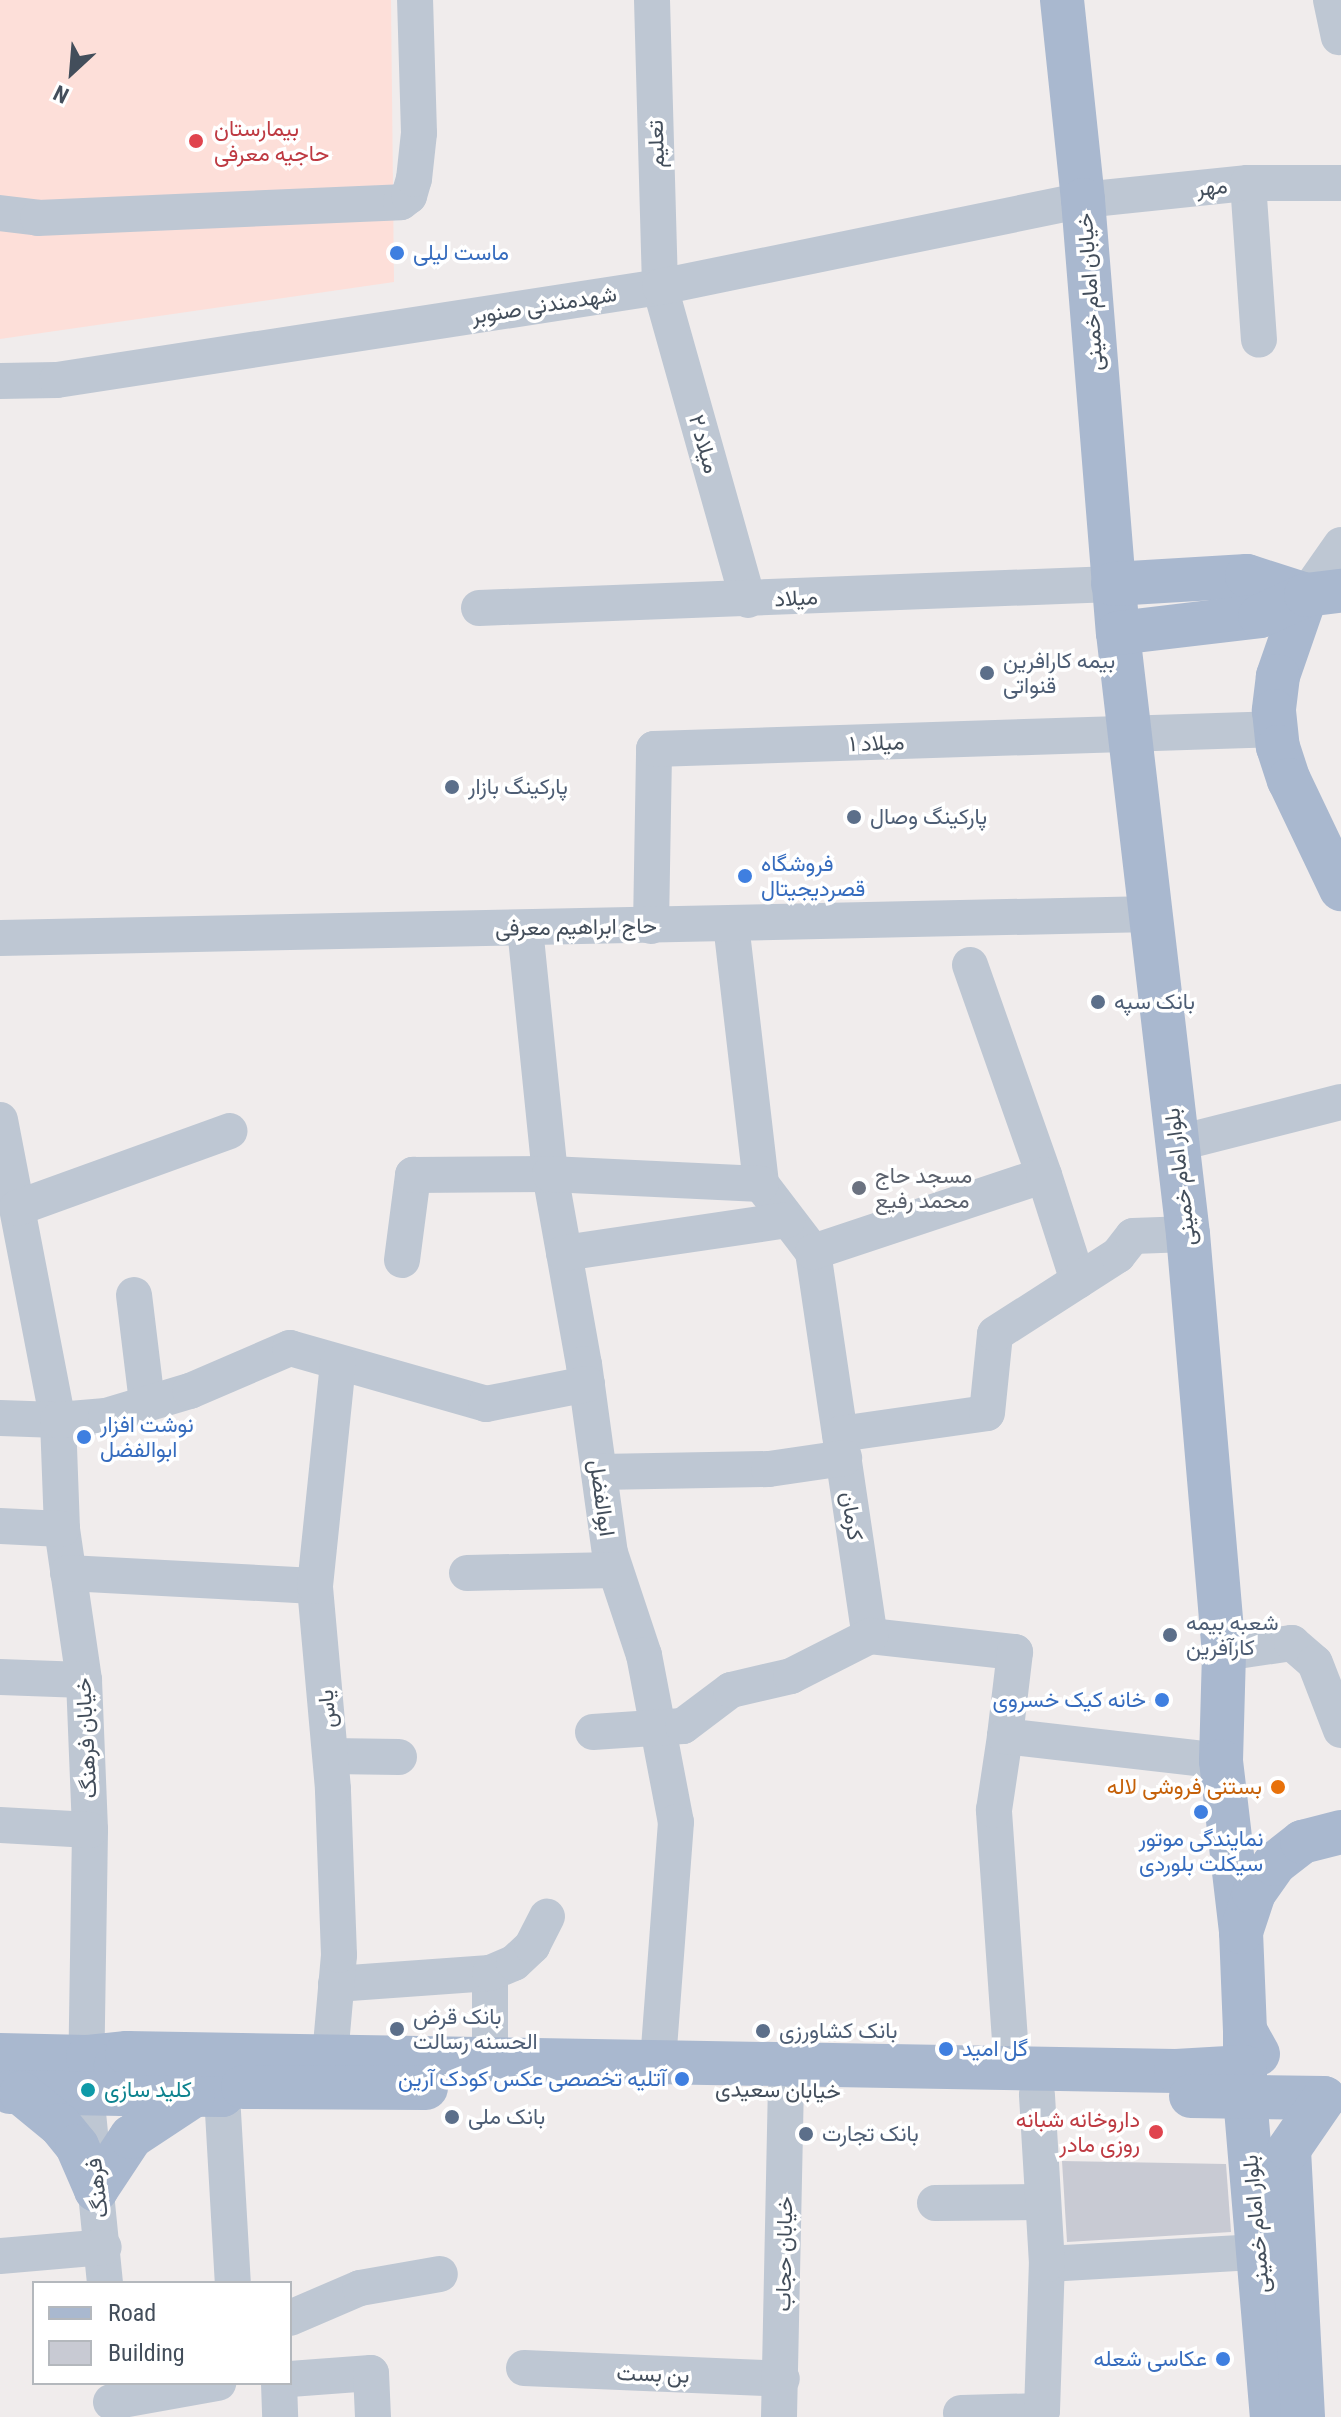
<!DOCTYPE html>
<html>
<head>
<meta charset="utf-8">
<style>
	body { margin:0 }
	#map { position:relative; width:1341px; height:2417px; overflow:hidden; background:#f0ecec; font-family:"Roboto Condensed",Vazirmatn,sans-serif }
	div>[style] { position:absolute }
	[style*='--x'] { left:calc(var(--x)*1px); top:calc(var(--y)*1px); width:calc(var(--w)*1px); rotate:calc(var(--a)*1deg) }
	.medical>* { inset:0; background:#fddfd9 }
	.building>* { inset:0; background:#c8cad3 }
	.minor>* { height:36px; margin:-18px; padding:0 18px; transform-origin:18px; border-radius:18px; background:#bec7d3 }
	.major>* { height:44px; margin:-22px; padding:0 22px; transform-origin:22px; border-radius:22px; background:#a9b8cf }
	.dots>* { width:22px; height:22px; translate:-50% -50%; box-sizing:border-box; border:4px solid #fff; border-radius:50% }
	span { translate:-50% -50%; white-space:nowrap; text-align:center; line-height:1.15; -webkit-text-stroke:7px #fff; paint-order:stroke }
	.health-label { font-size:22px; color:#be3a42 }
	.left { translate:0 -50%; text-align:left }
	.right { translate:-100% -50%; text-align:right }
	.street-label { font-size:22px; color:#434e5b }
	.shop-label { font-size:22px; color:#366cbe }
	.service-label { font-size:22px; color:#4e5e75 }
	.worship-label { font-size:22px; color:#5b616d }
	.food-label { font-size:22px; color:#c56008 }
	.culture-label { font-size:22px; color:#0d838f }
	.legend { position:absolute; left:32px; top:2281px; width:260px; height:104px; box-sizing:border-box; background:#fff; border:2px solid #b4b8bd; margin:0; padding:10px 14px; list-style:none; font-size:24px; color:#434e5b }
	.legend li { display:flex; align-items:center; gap:16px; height:40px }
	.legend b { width:40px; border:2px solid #b4b8bd }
	.north { position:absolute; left:32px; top:32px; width:80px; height:80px; -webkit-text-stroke:6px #fff; paint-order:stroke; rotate:206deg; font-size:22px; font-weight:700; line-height:32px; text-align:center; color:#434e5b }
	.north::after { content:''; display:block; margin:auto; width:28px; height:36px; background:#434e5b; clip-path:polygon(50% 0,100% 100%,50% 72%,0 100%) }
</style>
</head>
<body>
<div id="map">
	<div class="medical">
		<div style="clip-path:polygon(0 0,391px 0,394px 282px,0 339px)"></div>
	</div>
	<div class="building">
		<div style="clip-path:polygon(1062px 2161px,1226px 2164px,1231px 2232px,1067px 2242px)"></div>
	</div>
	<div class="minor">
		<div style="--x:652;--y:0;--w:287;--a:88.4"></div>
		<div style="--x:660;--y:287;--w:325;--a:74.3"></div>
		<div style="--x:1331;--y:0;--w:38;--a:78"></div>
		<div style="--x:1248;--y:183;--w:157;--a:86"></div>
		<div style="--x:0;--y:213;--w:38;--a:7"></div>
		<div style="--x:38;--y:218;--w:363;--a:-2.5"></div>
		<div style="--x:401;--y:202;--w:10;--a:-37"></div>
		<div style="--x:409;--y:196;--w:18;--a:-74"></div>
		<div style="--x:414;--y:179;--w:46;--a:-83.8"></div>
		<div style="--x:419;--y:133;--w:133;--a:-91.7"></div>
		<div style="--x:0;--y:381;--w:57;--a:-1"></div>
		<div style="--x:57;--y:380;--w:610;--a:-8.77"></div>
		<div style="--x:660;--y:287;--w:432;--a:-11.6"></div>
		<div style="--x:1083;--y:200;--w:166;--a:-5.9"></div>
		<div style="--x:1248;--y:183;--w:93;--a:0"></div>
		<div style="--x:1306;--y:595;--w:61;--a:-55"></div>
		<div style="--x:479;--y:608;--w:634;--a:-2.17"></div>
		<div style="--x:731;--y:924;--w:262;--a:83.4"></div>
		<div style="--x:651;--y:926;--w:177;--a:-89"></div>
		<div style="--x:654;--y:749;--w:622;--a:-1.84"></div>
		<div style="--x:525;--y:928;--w:247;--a:84.2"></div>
		<div style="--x:550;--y:1174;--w:193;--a:79.9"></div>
		<div style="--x:584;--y:1364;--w:191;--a:82.2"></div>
		<div style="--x:610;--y:1553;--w:108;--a:71.6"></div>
		<div style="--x:644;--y:1655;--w:170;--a:79.2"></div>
		<div style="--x:676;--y:1822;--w:242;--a:94.3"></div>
		<div style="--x:0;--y:938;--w:1153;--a:-1.19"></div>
		<div style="--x:970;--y:965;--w:223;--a:70.6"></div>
		<div style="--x:0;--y:1120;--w:306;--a:79.1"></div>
		<div style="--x:58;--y:1420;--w:109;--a:87.9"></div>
		<div style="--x:62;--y:1529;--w:153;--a:81.7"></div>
		<div style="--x:84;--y:1680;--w:150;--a:87.7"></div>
		<div style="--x:90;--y:1830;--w:263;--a:90.9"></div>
		<div style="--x:86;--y:2093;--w:191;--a:84.3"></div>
		<div style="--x:1175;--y:1144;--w:171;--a:-14.2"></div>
		<div style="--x:761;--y:1184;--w:86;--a:52.6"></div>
		<div style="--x:813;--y:1252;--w:388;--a:81.6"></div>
		<div style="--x:870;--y:1636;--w:146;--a:6.3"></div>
		<div style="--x:1015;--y:1652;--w:85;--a:96.8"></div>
		<div style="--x:17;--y:1208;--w:226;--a:-19.9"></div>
		<div style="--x:813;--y:1252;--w:243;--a:-18.4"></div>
		<div style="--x:1044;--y:1175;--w:111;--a:72.2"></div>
		<div style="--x:564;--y:1253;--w:226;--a:-8.4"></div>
		<div style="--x:402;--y:1260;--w:86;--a:-82.6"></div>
		<div style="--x:413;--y:1175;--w:137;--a:-0.4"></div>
		<div style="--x:550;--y:1174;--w:211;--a:2.7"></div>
		<div style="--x:134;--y:1295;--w:109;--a:83.1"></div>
		<div style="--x:0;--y:1418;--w:58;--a:2"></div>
		<div style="--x:58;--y:1420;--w:48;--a:-4.8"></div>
		<div style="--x:106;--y:1416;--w:88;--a:-16.6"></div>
		<div style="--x:190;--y:1391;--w:109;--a:-23.3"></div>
		<div style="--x:290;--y:1348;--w:204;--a:15.9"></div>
		<div style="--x:486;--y:1404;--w:103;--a:-11.2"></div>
		<div style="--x:840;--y:1434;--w:148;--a:-8.1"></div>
		<div style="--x:987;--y:1413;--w:79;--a:-84.2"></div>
		<div style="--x:995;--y:1334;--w:146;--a:-32.7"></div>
		<div style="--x:1118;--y:1255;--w:24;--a:-52"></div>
		<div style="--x:1133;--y:1236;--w:55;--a:-2.1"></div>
		<div style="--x:599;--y:1472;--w:170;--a:-1"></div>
		<div style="--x:769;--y:1469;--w:76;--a:-8.3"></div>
		<div style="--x:0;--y:1526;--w:62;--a:2.8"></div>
		<div style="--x:68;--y:1573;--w:247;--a:3"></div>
		<div style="--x:467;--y:1573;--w:148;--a:-1.2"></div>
		<div style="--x:1224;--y:1653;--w:69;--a:-8.4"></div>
		<div style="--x:1292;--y:1643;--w:30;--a:41"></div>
		<div style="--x:1315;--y:1663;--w:72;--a:68.8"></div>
		<div style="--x:0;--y:1677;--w:84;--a:2"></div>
		<div style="--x:593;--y:1732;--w:90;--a:-3.8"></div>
		<div style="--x:683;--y:1726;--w:60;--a:-36.9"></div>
		<div style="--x:731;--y:1690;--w:62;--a:-13.1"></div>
		<div style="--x:791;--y:1676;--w:89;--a:-26.9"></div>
		<div style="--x:331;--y:1756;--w:68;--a:0.8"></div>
		<div style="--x:0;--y:1825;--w:90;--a:3.2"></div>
		<div style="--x:490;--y:1973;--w:86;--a:90"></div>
		<div style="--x:336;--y:1984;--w:154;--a:-4.1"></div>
		<div style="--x:490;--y:1973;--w:26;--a:-23"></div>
		<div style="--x:514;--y:1963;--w:25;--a:-43"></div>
		<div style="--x:532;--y:1946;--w:33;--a:-63"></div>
		<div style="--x:330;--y:2056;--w:101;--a:-84.9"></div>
		<div style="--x:339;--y:1955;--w:166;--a:-92.1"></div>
		<div style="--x:333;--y:1789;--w:204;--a:-95.1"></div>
		<div style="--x:315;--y:1586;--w:224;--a:-84.1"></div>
		<div style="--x:1012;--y:2069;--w:260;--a:-94"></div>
		<div style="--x:994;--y:1810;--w:75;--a:-81.5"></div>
		<div style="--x:1005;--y:1736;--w:217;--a:6.6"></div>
		<div style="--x:222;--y:2095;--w:188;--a:86.7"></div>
		<div style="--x:935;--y:2203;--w:108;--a:-0.5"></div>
		<div style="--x:0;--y:2256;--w:104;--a:-4.9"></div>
		<div style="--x:1047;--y:2264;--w:211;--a:-3.3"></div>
		<div style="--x:290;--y:2318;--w:76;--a:-23.2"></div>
		<div style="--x:360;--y:2288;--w:81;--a:-9.9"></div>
		<div style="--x:524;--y:2368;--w:258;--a:2.4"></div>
		<div style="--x:290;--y:2379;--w:81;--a:-4.2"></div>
		<div style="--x:371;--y:2373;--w:44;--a:87.4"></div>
		<div style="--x:279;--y:2383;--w:34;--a:88"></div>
		<div style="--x:111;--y:2402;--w:109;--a:-10.1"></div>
		<div style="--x:961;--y:2413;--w:81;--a:-1.4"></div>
		<div style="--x:1042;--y:2411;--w:147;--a:-88.1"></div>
		<div style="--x:1047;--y:2264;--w:170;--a:-93.4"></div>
		<div style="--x:779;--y:2417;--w:327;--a:-88.8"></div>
	</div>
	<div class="major">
		<div style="--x:1062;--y:0;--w:201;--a:84"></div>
		<div style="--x:1083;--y:200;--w:434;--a:85.4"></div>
		<div style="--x:1118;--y:633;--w:605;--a:83.36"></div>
		<div style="--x:1188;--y:1234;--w:421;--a:85.1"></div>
		<div style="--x:1224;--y:1653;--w:108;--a:91.6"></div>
		<div style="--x:1221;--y:1761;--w:172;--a:83.3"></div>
		<div style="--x:1113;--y:584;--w:134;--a:-3.4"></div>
		<div style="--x:1247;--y:576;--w:62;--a:17.9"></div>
		<div style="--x:1306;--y:595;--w:86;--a:109.1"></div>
		<div style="--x:1278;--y:676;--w:35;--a:97"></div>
		<div style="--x:1274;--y:711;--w:36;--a:84"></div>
		<div style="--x:1278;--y:747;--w:35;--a:72"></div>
		<div style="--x:1289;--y:780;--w:121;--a:64.5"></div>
		<div style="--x:1118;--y:633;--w:143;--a:-6.8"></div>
		<div style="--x:1260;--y:616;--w:51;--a:-24.5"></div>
		<div style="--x:1306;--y:595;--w:35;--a:-7"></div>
		<div style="--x:1245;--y:2031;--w:66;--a:90"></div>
		<div style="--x:1245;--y:2097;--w:321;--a:85.2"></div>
		<div style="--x:1258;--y:2054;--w:26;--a:-119"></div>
		<div style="--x:1245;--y:2031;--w:99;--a:-92.3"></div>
		<div style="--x:1241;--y:1932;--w:41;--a:-71.6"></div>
		<div style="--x:1254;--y:1893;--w:35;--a:-55"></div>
		<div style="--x:1274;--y:1864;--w:36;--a:-38"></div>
		<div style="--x:1302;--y:1842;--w:40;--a:-14.4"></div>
		<div style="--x:0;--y:2055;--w:88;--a:1.3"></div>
		<div style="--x:88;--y:2057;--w:39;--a:-6"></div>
		<div style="--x:223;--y:2057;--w:19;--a:58"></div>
		<div style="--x:233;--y:2073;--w:14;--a:98"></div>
		<div style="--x:231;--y:2087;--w:12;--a:138"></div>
		<div style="--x:222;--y:2095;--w:99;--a:-179.4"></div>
		<div style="--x:123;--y:2094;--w:14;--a:-129"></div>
		<div style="--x:114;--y:2083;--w:18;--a:-84"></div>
		<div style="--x:116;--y:2065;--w:16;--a:-47"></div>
		<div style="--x:127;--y:2053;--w:1049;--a:0.98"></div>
		<div style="--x:1176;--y:2071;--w:69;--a:-3.3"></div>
		<div style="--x:243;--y:2087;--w:183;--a:0.3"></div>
		<div style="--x:10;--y:2092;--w:113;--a:1"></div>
		<div style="--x:21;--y:2093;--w:50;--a:39.4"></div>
		<div style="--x:60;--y:2125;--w:27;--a:51"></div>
		<div style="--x:77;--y:2146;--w:48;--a:66.6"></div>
		<div style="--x:1191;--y:2096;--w:133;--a:0.9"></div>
		<div style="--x:96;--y:2190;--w:64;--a:-56.6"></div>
		<div style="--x:131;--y:2137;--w:74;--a:-33.5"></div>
		<div style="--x:1303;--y:2417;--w:268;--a:-93"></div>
		<div style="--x:1289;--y:2149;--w:62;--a:-55.5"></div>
	</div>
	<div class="dots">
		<div style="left:196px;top:141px;background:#e0444e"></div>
		<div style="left:397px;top:253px;background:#3f7fe0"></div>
		<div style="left:987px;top:673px;background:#5c6f8a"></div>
		<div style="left:452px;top:787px;background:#5c6f8a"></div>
		<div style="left:854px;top:817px;background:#5c6f8a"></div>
		<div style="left:745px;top:876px;background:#3f7fe0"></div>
		<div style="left:1098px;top:1002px;background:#5c6f8a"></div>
		<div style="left:859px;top:1188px;background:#6b7280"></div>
		<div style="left:84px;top:1437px;background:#3f7fe0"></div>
		<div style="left:1170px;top:1635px;background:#5c6f8a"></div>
		<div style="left:1162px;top:1700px;background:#3f7fe0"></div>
		<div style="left:1278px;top:1787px;background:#e8710a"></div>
		<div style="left:1201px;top:1812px;background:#3f7fe0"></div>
		<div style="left:397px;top:2029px;background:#5c6f8a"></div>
		<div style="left:763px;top:2031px;background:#5c6f8a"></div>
		<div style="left:946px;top:2049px;background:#3f7fe0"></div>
		<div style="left:682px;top:2079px;background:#3f7fe0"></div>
		<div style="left:88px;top:2090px;background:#0f9aa8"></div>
		<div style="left:452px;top:2117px;background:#5c6f8a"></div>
		<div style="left:1156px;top:2132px;background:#e0444e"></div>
		<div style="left:806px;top:2134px;background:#5c6f8a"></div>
		<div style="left:1223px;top:2359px;background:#3f7fe0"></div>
	</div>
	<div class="health-label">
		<span class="left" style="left:214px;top:141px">بیمارستان<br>حاجیه معرفی</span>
		<span class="right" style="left:1140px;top:2132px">داروخانه شبانه<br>روزی مادر</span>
	</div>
	<div class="street-label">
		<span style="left:656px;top:144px;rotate:-92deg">تعلیم</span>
		<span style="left:1212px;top:187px;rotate:-6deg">مهر</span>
		<span style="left:1090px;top:292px;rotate:-94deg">خیابان امام خمینی</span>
		<span style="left:544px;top:305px;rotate:-9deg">شهدمندنی صنوبر</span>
		<span style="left:704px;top:444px;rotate:74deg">میلاد ۲</span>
		<span style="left:796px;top:598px;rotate:-3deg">میلاد</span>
		<span style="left:877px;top:743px;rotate:-2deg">میلاد ۱</span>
		<span style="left:576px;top:927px;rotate:-1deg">حاج ابراهیم معرفی</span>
		<span style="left:1180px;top:1177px;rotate:-97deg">بلوار امام خمینی</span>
		<span style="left:602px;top:1498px;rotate:82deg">ابوالفضل</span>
		<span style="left:852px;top:1516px;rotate:81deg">کرمان</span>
		<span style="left:327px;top:1709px;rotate:-95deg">یاس</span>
		<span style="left:86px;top:1738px;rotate:-93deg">خیابان فرهنگ</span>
		<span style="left:778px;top:2090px;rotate:1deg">خیابان سعیدی</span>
		<span style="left:97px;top:2188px;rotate:-97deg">فرهنگ</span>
		<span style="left:1256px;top:2224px;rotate:-95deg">بلوار امام خمینی</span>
		<span style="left:784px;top:2254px;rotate:-89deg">خیابان حجاب</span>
		<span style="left:653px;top:2374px;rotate:2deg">بن بست</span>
	</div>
	<div class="shop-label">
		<span class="left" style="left:413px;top:253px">ماست لیلی</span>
		<span class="left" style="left:761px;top:876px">فروشگاه<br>قصردیجیتال</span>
		<span class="left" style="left:100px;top:1437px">نوشت افزار<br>ابوالفضل</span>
		<span class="right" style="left:1146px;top:1700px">خانه کیک خسروی</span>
		<span style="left:1201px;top:1851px">نمایندگی موتور<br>سیکلت بلوردی</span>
		<span class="left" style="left:962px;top:2049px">گل امید</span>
		<span class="right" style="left:666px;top:2079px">آتلیه تخصصی عکس کودک آرین</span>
		<span class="right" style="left:1207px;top:2359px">عکاسی شعله</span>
	</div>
	<div class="service-label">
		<span class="left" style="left:1003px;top:673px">بیمه کارافرین<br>قنواتی</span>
		<span class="left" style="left:468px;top:787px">پارکینگ بازار</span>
		<span class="left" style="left:870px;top:817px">پارکینگ وصال</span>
		<span class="left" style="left:1114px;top:1002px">بانک سپه</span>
		<span class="left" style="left:1186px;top:1635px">شعبه بیمه<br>کارآفرین</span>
		<span class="left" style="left:413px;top:2029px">بانک قرض<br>الحسنه رسالت</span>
		<span class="left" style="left:779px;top:2031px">بانک کشاورزی</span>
		<span class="left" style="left:468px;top:2117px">بانک ملی</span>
		<span class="left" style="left:822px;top:2134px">بانک تجارت</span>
	</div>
	<div class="worship-label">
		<span class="left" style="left:875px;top:1188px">مسجد حاج<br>محمد رفیع</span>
	</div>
	<div class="food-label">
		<span class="right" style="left:1262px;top:1787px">بستنی فروشی لاله</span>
	</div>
	<div class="culture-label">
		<span class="left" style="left:104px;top:2090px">کلید سازی</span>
	</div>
	<ul class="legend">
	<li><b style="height:10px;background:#a9b8cf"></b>Road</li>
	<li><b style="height:22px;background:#c8cad3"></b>Building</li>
	</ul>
	<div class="north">N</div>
</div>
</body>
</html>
